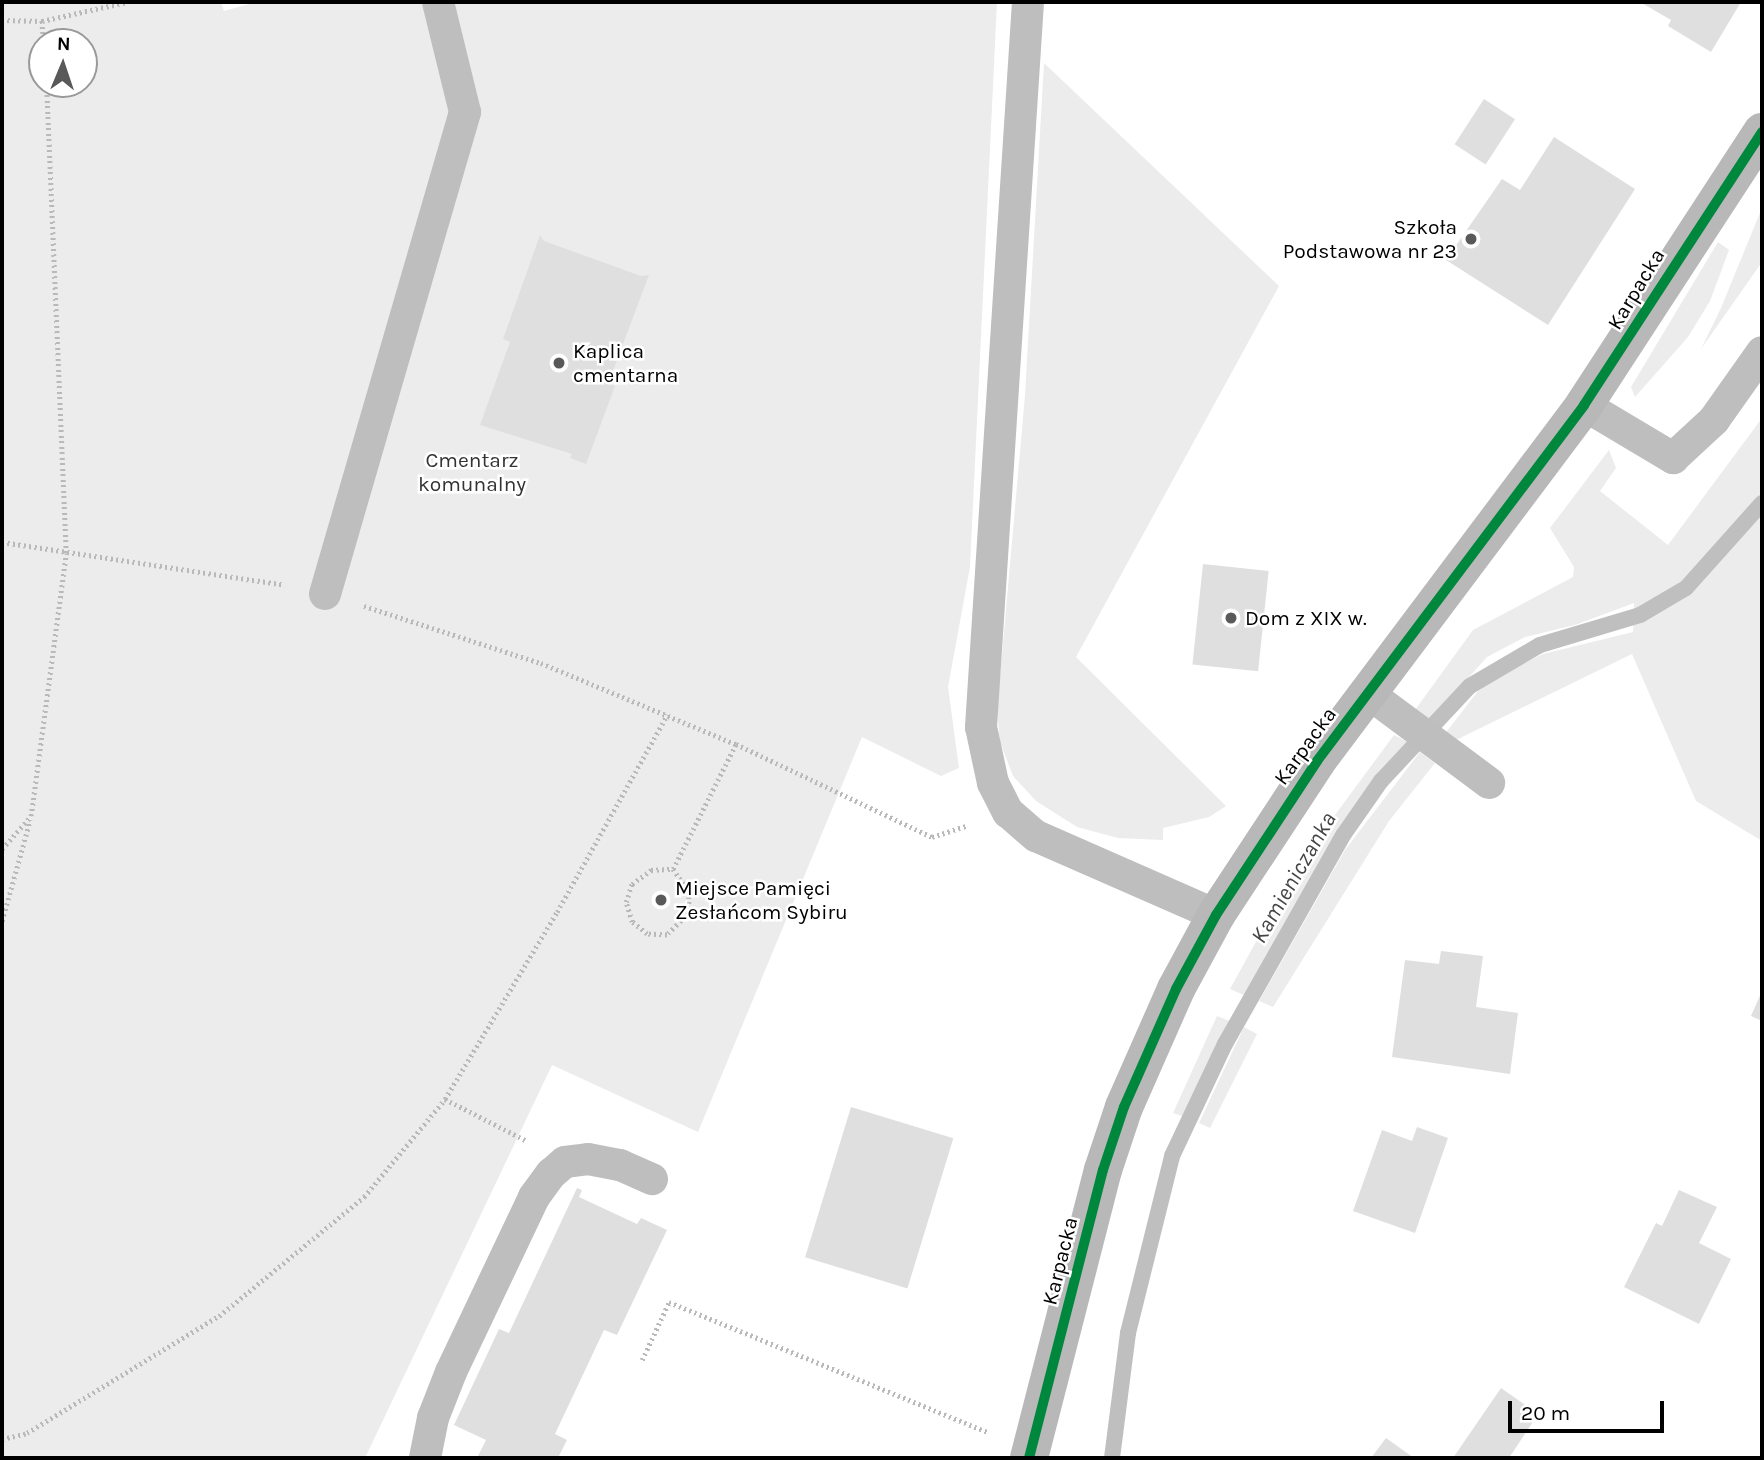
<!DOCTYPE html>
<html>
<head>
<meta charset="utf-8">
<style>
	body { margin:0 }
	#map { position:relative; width:1764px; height:1460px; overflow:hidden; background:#fff; font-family:Karla,sans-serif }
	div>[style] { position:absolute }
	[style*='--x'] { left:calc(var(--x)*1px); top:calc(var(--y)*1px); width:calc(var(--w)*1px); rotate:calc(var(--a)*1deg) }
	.green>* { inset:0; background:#ececec }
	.stream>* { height:16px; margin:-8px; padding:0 8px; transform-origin:8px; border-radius:8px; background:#bfbfbf }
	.building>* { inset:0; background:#dfdfdf; transform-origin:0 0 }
	.path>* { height:4.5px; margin-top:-2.25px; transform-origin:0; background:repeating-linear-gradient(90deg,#b9b9b9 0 2px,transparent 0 5.5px) }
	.lane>* { height:32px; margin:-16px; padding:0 16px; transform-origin:16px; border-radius:16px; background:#bebebe }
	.secondary>* { height:38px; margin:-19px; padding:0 19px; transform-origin:19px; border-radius:19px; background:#b8b8b8 }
	.cycleway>* { height:10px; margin:-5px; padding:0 5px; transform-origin:5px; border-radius:5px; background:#00873e }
	.dots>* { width:19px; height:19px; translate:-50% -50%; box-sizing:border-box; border:4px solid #fff; border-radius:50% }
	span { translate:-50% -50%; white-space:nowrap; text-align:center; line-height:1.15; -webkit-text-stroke:5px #fff; paint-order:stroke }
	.poi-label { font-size:21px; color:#000 }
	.right { translate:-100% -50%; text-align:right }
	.left { translate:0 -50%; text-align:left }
	.street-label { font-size:21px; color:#000 }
	.park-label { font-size:21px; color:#333 }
	.water-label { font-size:23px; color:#444; font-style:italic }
	.frame { position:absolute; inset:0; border:4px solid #000; pointer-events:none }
	.north { position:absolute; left:28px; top:28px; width:70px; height:70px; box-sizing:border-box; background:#fff; border:2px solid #999; border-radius:50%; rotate:2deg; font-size:19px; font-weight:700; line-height:28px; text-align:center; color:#000 }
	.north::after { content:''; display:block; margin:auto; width:24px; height:32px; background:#595959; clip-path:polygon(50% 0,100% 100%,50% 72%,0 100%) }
	.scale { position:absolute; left:1508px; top:1401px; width:156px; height:32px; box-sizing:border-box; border:4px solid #000; border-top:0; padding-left:9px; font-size:21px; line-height:24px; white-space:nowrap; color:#000; -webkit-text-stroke:5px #fff; paint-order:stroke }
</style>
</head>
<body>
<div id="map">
	<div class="green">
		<div style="clip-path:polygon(evenodd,2px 2px,221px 2px,224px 11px,256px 2px,997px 2px,970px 567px,948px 687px,959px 768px,941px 776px,862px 737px,698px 1132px,552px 1065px,365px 1458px,2px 1458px,2px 2px,42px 42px,84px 42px,84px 84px,42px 84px,42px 42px)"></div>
		<div style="clip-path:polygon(1044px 63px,1279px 286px,1076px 657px,1226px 806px,1209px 817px,1163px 828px,1163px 840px,1118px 838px,1077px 827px,1036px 801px,1013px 776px,1000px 742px,997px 711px,1025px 395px)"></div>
		<div style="clip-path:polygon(1762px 208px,1762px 262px,1701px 349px,1721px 308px)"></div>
		<div style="clip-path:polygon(1718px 242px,1729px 250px,1710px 301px,1688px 337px,1635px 397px,1631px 387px)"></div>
		<div style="clip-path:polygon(1762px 418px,1762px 841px,1696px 801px,1632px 654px,1452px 742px,1444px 735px,1478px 691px,1502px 673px,1543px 654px,1633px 632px,1634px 603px,1575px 625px,1525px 637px,1487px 657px,1428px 723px,1415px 710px,1473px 630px,1573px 577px,1574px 567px,1550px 528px,1609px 450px,1616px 468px,1600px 491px,1668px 545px)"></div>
		<div style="clip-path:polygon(1394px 735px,1408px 742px,1364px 792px,1325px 851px,1246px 996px,1230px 989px,1298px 865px)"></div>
		<div style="clip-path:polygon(1420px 752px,1435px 763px,1389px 821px,1273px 1007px,1259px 1001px,1345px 850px)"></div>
		<div style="clip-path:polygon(1217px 1016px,1232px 1022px,1185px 1117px,1173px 1113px)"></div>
		<div style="clip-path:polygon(1244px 1027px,1257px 1034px,1210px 1128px,1199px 1123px)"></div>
	</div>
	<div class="stream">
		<div style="--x:1112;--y:1458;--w:126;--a:-82.7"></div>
		<div style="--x:1128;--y:1333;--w:182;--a:-76"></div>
		<div style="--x:1172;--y:1156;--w:124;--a:-64.7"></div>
		<div style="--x:1225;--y:1044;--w:241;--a:-60.5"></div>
		<div style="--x:1344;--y:834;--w:65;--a:-55.1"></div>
		<div style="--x:1381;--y:781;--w:130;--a:-46.9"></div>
		<div style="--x:1470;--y:686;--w:81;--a:-30.4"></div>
		<div style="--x:1540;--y:645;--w:104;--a:-16.7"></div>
		<div style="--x:1640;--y:615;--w:53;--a:-30.4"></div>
		<div style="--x:1686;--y:588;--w:114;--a:-48.2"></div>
	</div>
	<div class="building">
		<div style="clip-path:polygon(1640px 2px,1741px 2px,1711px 52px,1668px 26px,1671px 20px)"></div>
		<div style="left:1484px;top:99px;width:37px;height:54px;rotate:33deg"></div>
		<div style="clip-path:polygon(1554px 137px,1635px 189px,1548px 325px,1446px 260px,1502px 179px,1520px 190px)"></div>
		<div style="clip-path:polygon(540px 235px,544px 241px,641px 276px,649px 275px,608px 384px,615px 386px,586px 464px,570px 458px,572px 454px,480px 425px,510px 342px,503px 339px)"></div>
		<div style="left:1203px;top:564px;width:66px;height:101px;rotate:6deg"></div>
		<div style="clip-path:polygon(1441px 951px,1483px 956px,1476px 1007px,1518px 1013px,1510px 1074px,1392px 1057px,1405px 960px,1439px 964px)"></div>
		<div style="clip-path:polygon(1762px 991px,1762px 1021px,1751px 1016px)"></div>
		<div style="left:851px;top:1107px;width:107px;height:157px;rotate:17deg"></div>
		<div style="clip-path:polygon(1417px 1127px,1448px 1138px,1415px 1233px,1353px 1211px,1382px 1130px,1412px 1141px)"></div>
		<div style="clip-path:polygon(577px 1188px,582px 1190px,579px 1197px,637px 1224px,641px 1218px,667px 1230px,617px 1335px,604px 1330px,555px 1434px,567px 1440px,558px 1458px,477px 1458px,486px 1440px,454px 1425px,499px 1329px,509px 1333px)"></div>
		<div style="clip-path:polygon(1679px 1190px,1717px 1207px,1699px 1243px,1731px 1259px,1699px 1324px,1624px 1287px,1656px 1223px,1662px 1226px)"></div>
		<div style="clip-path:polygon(1501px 1388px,1538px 1414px,1509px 1458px,1453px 1458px)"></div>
		<div style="clip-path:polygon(1386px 1438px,1414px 1458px,1371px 1458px)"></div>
	</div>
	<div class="path">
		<div style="--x:2;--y:20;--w:40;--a:1.4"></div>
		<div style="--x:42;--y:21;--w:87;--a:-12.6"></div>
		<div style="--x:42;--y:21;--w:21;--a:85"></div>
		<div style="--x:2;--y:542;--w:286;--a:8.6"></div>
		<div style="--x:364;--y:606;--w:186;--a:17.9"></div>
		<div style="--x:541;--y:663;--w:211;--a:22.6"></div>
		<div style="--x:736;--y:744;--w:217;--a:25.4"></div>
		<div style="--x:932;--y:837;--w:36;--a:-18"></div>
		<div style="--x:2;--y:849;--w:44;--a:-48.7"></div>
		<div style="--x:31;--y:816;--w:265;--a:-82.4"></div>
		<div style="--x:66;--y:553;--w:469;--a:-92.4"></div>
		<div style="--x:673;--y:869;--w:27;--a:54"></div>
		<div style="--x:689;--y:891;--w:22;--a:90"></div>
		<div style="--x:689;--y:913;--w:31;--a:135"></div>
		<div style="--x:667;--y:935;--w:20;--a:-177"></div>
		<div style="--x:647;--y:934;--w:19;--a:-141"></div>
		<div style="--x:632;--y:922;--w:21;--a:-107"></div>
		<div style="--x:626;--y:902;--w:19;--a:-72"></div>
		<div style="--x:632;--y:884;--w:24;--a:-36"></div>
		<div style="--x:651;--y:870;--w:22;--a:-3"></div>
		<div style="--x:673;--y:869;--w:140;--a:-63.3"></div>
		<div style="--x:2;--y:921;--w:105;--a:-74.5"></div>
		<div style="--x:445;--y:1099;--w:90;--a:27.1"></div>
		<div style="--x:642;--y:1360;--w:64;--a:-65"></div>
		<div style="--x:669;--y:1302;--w:344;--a:22.2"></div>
		<div style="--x:2;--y:1439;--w:26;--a:-13"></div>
		<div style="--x:27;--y:1433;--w:225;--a:-31.4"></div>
		<div style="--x:219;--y:1316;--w:188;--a:-39.4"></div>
		<div style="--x:364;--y:1197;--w:127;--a:-50.4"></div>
		<div style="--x:445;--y:1099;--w:218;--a:-59.1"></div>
		<div style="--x:557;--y:912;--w:226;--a:-60.8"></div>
	</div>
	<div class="lane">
		<div style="--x:1028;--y:2;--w:727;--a:93.71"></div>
		<div style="--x:981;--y:727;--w:57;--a:77.9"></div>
		<div style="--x:993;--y:783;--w:33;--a:63"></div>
		<div style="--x:1008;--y:812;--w:37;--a:41"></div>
		<div style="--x:1036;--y:836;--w:197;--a:23.7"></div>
		<div style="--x:1584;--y:405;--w:104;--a:30.8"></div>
		<div style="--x:1673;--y:458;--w:56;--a:-42.8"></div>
		<div style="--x:1714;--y:420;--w:83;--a:-54.8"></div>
		<div style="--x:325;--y:594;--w:502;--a:-73.8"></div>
		<div style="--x:465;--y:112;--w:113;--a:-103.8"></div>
		<div style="--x:1368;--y:693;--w:151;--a:36.6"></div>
		<div style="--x:425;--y:1458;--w:41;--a:-78.7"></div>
		<div style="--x:433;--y:1418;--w:49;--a:-68.6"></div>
		<div style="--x:451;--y:1372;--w:194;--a:-64.6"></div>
		<div style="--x:534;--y:1197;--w:29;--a:-54"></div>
		<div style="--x:551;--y:1174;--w:18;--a:-41"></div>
		<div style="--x:565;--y:1162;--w:23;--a:-7"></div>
		<div style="--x:588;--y:1159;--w:33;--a:11"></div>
		<div style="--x:620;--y:1165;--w:35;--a:24"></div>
	</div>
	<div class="secondary">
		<div style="--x:1029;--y:1458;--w:297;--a:-75.6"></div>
		<div style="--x:1103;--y:1170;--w:66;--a:-71.6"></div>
		<div style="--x:1124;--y:1107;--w:129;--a:-66.2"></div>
		<div style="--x:1176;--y:989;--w:84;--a:-61.6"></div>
		<div style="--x:1216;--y:915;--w:184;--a:-56.7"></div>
		<div style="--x:1317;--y:761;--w:445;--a:-53.1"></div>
		<div style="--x:1584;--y:405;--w:326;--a:-56.9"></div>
	</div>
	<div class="cycleway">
		<div style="--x:1029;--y:1458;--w:297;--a:-75.6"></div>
		<div style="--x:1103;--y:1170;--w:66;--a:-71.6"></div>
		<div style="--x:1124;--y:1107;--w:129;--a:-66.2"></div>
		<div style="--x:1176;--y:989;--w:84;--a:-61.6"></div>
		<div style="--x:1216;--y:915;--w:184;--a:-56.7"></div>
		<div style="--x:1317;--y:761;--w:445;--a:-53.1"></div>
		<div style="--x:1584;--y:405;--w:326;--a:-56.9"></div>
	</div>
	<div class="dots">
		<div style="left:1471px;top:239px;background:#595959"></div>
		<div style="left:559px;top:363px;background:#595959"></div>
		<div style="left:1231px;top:618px;background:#595959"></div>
		<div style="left:661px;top:900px;background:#595959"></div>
	</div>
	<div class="poi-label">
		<span class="right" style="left:1457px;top:239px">Szkoła<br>Podstawowa nr 23</span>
		<span class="left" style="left:573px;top:363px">Kaplica<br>cmentarna</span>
		<span class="left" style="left:1245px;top:618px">Dom z XIX w.</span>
		<span class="left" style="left:675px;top:900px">Miejsce Pamięci<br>Zesłańcom Sybiru</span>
	</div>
	<div class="street-label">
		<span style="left:1636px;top:289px;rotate:-59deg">Karpacka</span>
		<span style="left:1305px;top:746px;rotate:-54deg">Karpacka</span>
		<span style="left:1060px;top:1261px;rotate:-76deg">Karpacka</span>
	</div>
	<div class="park-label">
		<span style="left:472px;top:472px">Cmentarz<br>komunalny</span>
	</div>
	<div class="water-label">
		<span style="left:1294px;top:878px;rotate:-60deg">Kamieniczanka</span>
	</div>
	<div class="frame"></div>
	<div class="north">N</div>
	<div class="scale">20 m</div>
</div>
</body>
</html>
